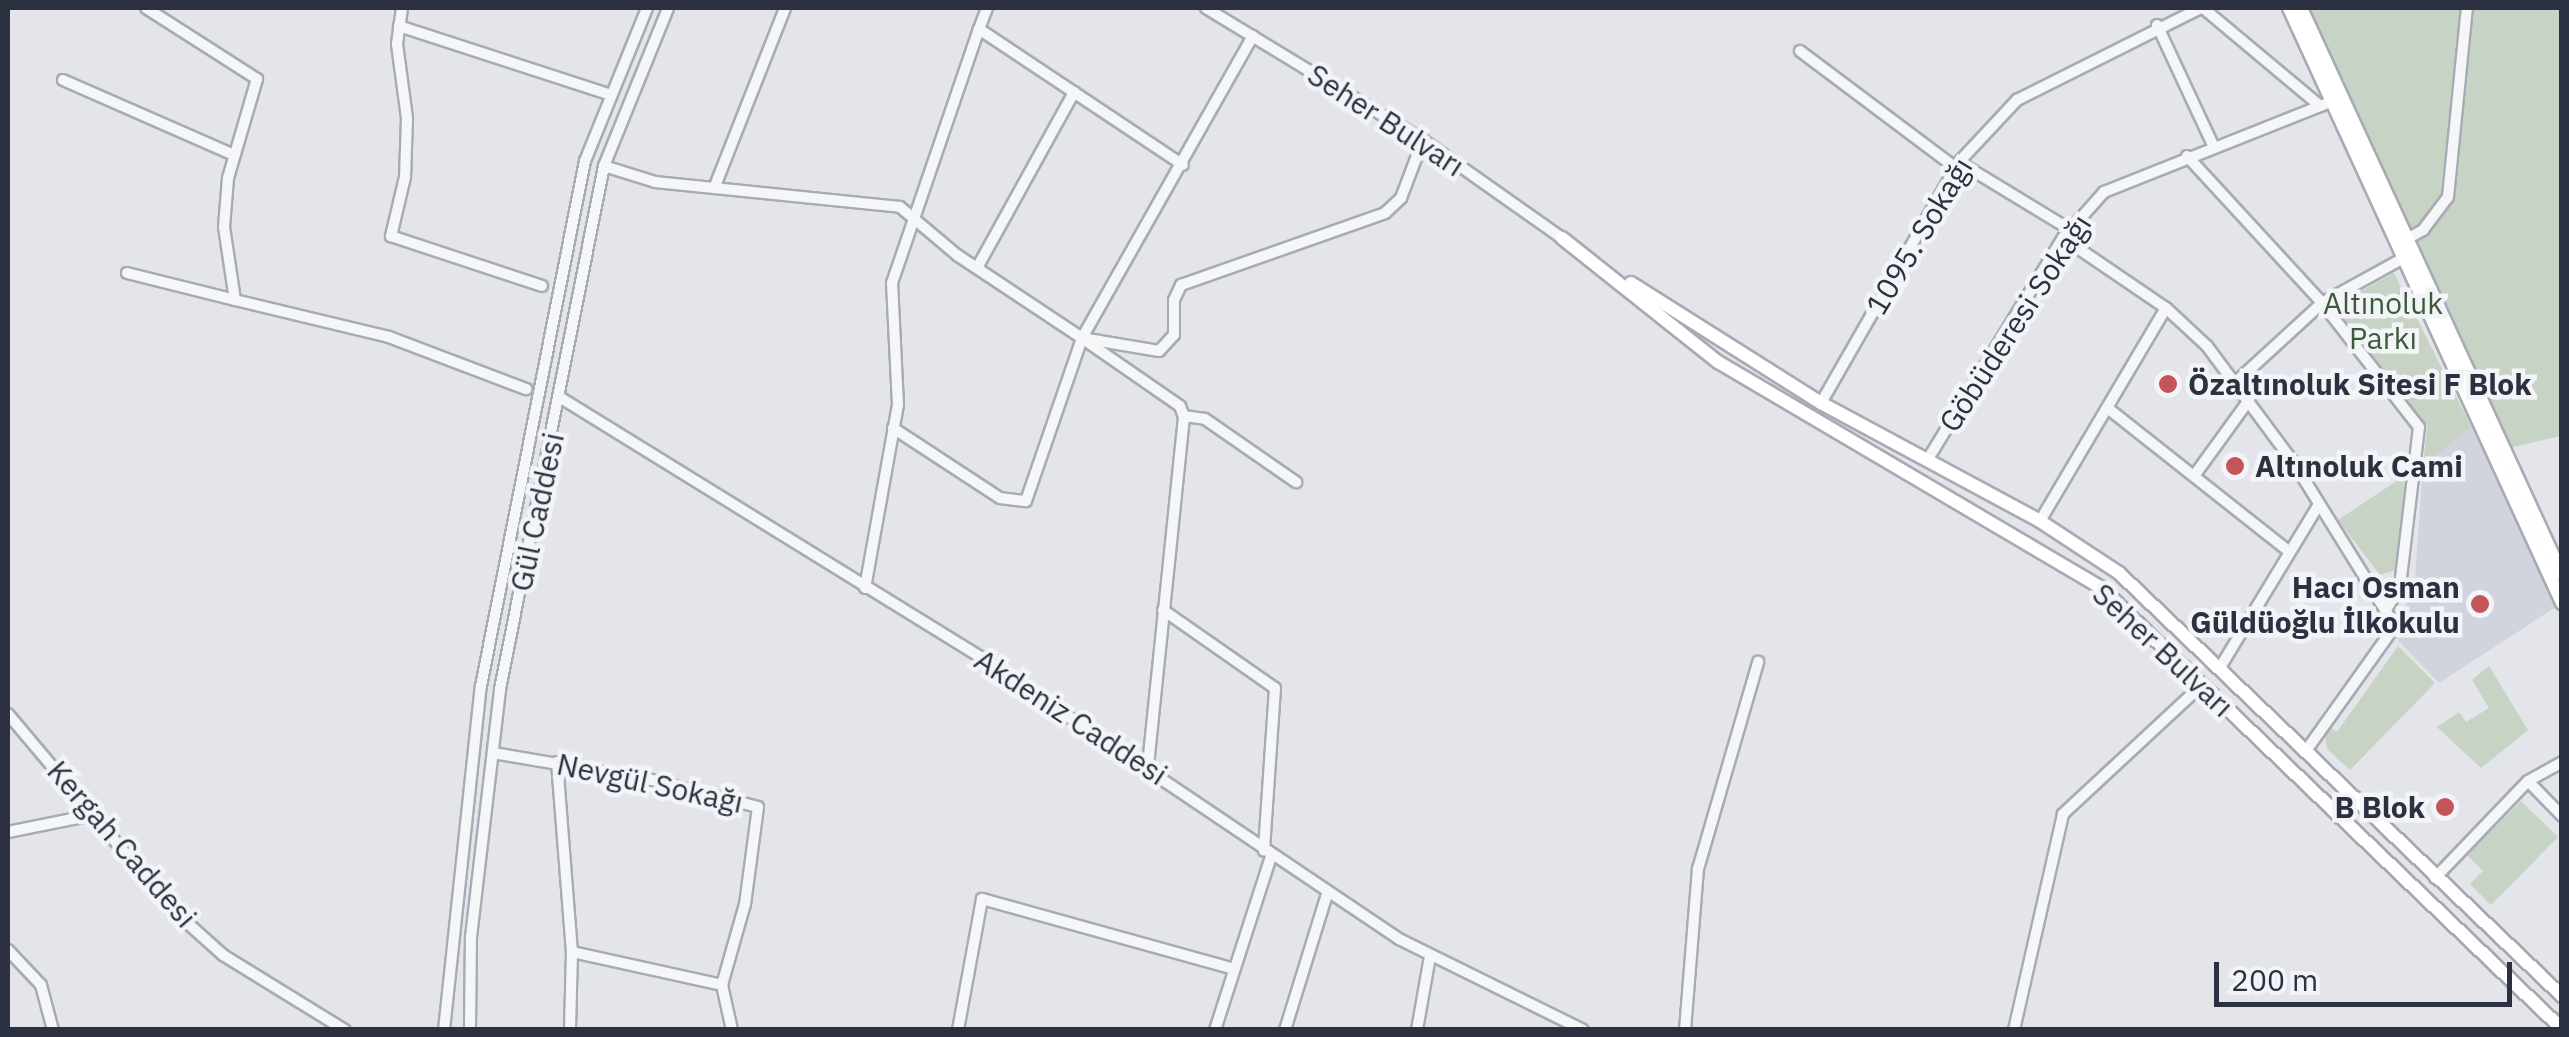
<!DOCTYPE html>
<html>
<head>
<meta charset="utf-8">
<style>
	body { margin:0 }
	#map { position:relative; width:2569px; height:1037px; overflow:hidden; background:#e3e5ea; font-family:"IBM Plex Sans",sans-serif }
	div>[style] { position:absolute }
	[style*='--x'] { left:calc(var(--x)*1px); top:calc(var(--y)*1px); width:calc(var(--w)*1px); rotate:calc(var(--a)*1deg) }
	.built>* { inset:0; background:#d1d4dc }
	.green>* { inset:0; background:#c7d3c5 }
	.roads { filter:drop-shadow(2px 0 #a8abb4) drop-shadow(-2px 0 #a8abb4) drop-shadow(0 2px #a8abb4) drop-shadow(0 -2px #a8abb4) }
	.minor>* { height:10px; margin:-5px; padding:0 5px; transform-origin:5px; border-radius:5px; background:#f5f6f8 }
	.major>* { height:12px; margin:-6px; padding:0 6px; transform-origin:6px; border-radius:6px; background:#fff }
	.dots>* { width:28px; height:28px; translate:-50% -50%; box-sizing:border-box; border:5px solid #f3f4f7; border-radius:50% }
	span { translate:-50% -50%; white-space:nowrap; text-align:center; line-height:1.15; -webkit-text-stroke:9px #f3f4f7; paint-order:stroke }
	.street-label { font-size:30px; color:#2c3141 }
	.park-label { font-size:30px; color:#3d5b3b }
	.poi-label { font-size:30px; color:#2c3141; font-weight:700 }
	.left { translate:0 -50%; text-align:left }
	.right { translate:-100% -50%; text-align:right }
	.frame { position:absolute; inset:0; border:10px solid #2c3141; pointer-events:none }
	.scale { position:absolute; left:2214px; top:962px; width:298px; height:45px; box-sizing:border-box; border:5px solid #2c3141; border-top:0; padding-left:12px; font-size:30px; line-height:35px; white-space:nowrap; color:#2c3141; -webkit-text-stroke:8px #f3f4f7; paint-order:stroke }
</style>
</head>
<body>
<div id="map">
	<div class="built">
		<div style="clip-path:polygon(2471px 426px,2556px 607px,2439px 683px,2391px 633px,2414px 590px,2423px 467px)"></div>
	</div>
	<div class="green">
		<div style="clip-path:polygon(2304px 8px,2561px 8px,2561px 436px,2500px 450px)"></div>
		<div style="clip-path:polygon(2394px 273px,2471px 426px,2423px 467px,2427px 427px,2334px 306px)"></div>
		<div style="clip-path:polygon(2407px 474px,2395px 570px,2380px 575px,2338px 520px)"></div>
		<div style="clip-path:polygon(2398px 646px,2435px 683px,2350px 770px,2327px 749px,2325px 736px,2331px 728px,2337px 732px)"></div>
		<div style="clip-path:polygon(2489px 666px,2528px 730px,2481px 768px,2437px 727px,2459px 712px,2466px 722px,2489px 708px,2472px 680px)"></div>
		<div style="clip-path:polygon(2521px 801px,2558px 837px,2491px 905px,2470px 884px,2483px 871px,2467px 855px)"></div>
	</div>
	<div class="roads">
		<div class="minor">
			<div style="--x:146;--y:8;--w:132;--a:32.6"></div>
			<div style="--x:257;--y:79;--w:103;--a:106.3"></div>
			<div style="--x:228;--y:178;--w:49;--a:94.7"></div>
			<div style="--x:224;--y:227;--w:74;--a:81.4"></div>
			<div style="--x:235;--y:300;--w:158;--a:13.5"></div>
			<div style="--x:389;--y:337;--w:147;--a:20.8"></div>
			<div style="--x:402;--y:8;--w:36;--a:98"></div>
			<div style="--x:397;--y:44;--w:75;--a:82.3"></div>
			<div style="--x:407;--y:118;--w:59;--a:91.9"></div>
			<div style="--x:405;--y:177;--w:61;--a:103.3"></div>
			<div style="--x:391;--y:236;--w:159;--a:18.3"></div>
			<div style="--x:1206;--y:8;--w:254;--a:31.3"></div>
			<div style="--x:1423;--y:140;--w:170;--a:35.2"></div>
			<div style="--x:2203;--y:8;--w:153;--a:39.9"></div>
			<div style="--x:2157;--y:25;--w:135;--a:65"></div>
			<div style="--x:399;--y:26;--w:223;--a:18"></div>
			<div style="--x:979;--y:29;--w:22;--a:-69"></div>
			<div style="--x:1800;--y:51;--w:195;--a:36.9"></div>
			<div style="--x:63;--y:80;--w:187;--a:23.7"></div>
			<div style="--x:2187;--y:156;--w:200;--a:47.4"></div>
			<div style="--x:2322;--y:303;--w:157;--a:52"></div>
			<div style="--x:2419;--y:427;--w:161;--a:96.8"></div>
			<div style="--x:2400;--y:587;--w:26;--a:122"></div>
			<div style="--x:1959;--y:162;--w:131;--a:31.3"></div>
			<div style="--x:604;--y:166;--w:53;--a:17.4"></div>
			<div style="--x:655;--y:182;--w:246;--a:5.8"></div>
			<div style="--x:900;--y:207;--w:75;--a:40.1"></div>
			<div style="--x:957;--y:255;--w:150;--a:33.6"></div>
			<div style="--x:1082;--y:338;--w:78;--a:9.6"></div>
			<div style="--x:1159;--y:351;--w:22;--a:-47"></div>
			<div style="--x:1174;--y:335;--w:35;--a:-90"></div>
			<div style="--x:1174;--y:300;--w:17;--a:-65"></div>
			<div style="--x:1181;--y:285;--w:216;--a:-19.4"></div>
			<div style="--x:1385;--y:213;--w:22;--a:-43"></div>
			<div style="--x:1401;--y:198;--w:62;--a:-69.2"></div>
			<div style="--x:715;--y:186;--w:191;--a:-68.5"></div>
			<div style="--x:2063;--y:238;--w:125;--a:34.2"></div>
			<div style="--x:2166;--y:308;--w:56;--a:42.8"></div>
			<div style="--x:2207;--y:346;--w:146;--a:53.4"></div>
			<div style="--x:2294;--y:463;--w:192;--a:58.2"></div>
			<div style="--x:2395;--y:626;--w:150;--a:125.5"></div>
			<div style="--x:2405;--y:240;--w:21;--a:-29"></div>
			<div style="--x:2423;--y:230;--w:41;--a:-52.9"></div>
			<div style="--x:2448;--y:197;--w:190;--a:-84.3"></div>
			<div style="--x:977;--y:268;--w:201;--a:-61.1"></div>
			<div style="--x:127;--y:273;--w:111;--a:14"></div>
			<div style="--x:1086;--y:341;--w:114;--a:34.7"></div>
			<div style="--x:1180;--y:406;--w:12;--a:70"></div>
			<div style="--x:1184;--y:417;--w:353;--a:95.9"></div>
			<div style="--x:2237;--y:381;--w:115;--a:-42.5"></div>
			<div style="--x:2322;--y:303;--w:89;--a:-28.9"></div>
			<div style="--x:561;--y:398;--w:493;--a:31.7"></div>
			<div style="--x:980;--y:657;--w:505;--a:33.94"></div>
			<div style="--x:1399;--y:939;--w:205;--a:26.3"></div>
			<div style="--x:1821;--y:403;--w:278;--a:-60.2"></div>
			<div style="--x:1959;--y:162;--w:85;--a:-46.9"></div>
			<div style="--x:2017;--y:100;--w:206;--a:-26.6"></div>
			<div style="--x:2110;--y:410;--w:224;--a:38.3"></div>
			<div style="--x:1184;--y:416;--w:21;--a:8"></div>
			<div style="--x:1205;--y:419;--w:111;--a:34.7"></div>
			<div style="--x:893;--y:428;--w:128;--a:33.2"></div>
			<div style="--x:1000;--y:498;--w:26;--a:7"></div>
			<div style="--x:1026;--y:501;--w:172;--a:-71"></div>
			<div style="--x:1082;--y:338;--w:347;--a:-60.5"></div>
			<div style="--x:1928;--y:459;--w:259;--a:-58.6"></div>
			<div style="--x:2063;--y:238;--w:62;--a:-48.3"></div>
			<div style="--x:2104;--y:192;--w:243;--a:-21.7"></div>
			<div style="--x:2194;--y:476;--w:94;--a:-54.1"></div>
			<div style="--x:2040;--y:521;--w:247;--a:-59.4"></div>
			<div style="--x:865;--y:588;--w:186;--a:-79.8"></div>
			<div style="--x:898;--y:405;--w:122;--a:-92.8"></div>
			<div style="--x:892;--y:283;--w:268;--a:-71.1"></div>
			<div style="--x:979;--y:29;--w:245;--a:33.7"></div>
			<div style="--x:1163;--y:610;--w:136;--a:34.9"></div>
			<div style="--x:1275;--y:688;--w:163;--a:93.9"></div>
			<div style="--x:2221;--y:666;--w:189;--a:-58.8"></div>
			<div style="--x:8;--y:714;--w:258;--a:49.9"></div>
			<div style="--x:174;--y:911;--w:66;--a:41.9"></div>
			<div style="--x:223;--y:955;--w:143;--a:31.6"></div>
			<div style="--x:493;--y:753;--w:161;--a:9.6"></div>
			<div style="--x:652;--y:780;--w:109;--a:14.3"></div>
			<div style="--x:758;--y:807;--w:98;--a:97.6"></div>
			<div style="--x:745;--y:904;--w:84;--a:105.9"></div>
			<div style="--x:722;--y:985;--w:46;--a:77.5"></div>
			<div style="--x:557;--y:762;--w:191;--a:85.5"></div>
			<div style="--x:572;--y:952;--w:78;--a:91.5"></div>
			<div style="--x:2528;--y:781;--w:49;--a:45.8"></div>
			<div style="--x:8;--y:832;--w:91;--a:-11.4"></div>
			<div style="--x:2435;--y:878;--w:134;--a:-46.2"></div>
			<div style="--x:2528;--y:781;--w:39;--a:-29"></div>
			<div style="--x:8;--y:950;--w:48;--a:46.7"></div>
			<div style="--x:41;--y:985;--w:47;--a:75.1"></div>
			<div style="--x:572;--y:952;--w:154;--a:12.4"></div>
			<div style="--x:444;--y:1030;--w:346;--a:-83.9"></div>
			<div style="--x:481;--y:686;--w:535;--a:-78.8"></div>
			<div style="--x:585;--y:161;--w:165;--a:-67.9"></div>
			<div style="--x:470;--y:1030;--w:93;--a:-89.4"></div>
			<div style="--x:471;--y:937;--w:250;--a:-83.3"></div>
			<div style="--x:500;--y:689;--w:533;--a:-78.75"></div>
			<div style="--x:604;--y:166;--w:170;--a:-67.9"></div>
			<div style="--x:958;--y:1030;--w:133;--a:-79.6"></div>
			<div style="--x:982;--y:899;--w:262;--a:15.5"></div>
			<div style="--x:1215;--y:1030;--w:182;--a:-72.1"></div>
			<div style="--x:1285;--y:1030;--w:142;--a:-72.8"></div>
			<div style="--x:1417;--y:1030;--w:75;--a:-80"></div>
			<div style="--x:1685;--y:1030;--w:162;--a:-85.4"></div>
			<div style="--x:1698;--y:869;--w:216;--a:-73.8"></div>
			<div style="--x:2014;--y:1030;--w:221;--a:-77.2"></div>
			<div style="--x:2063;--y:814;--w:191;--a:-42.9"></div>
		</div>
		<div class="major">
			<div style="--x:2289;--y:8;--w:655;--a:65.35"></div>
			<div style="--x:2301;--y:8;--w:624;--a:65.28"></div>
			<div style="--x:1562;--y:238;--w:199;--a:38.5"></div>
			<div style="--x:1718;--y:362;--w:443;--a:30.5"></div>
			<div style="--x:2100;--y:587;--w:639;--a:43.73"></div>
			<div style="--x:1631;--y:283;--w:225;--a:32.3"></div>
			<div style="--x:1821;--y:403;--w:249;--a:28.3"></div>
			<div style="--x:2040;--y:521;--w:95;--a:33.4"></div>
			<div style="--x:2119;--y:573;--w:613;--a:43.68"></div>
		</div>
	</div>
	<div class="dots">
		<div style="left:2168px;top:384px;background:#c35457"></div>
		<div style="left:2235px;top:466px;background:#c35457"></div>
		<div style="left:2480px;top:604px;background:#c35457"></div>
		<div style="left:2445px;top:807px;background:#c35457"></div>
	</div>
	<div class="street-label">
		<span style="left:1386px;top:120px;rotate:33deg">Seher Bulvarı</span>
		<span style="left:1919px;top:236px;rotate:-59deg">1095. Sokağı</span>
		<span style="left:2015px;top:323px;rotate:-57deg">Göbüderesi Sokağı</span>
		<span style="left:537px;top:512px;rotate:-78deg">Gül Caddesi</span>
		<span style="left:2163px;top:650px;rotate:43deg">Seher Bulvarı</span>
		<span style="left:1071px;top:717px;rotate:33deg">Akdeniz Caddesi</span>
		<span style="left:650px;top:783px;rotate:12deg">Nevgül Sokağı</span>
		<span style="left:122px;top:844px;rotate:49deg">Kergah Caddesi</span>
	</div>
	<div class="park-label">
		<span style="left:2383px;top:320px">Altınoluk<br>Parkı</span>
	</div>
	<div class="poi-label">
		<span class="left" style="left:2188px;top:384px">Özaltınoluk Sitesi F Blok</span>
		<span class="left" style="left:2255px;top:466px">Altınoluk Cami</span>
		<span class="right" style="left:2460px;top:604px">Hacı Osman<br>Güldüoğlu İlkokulu</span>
		<span class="right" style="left:2425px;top:807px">B Blok</span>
	</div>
	<div class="frame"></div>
	<div class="scale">200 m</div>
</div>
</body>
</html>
